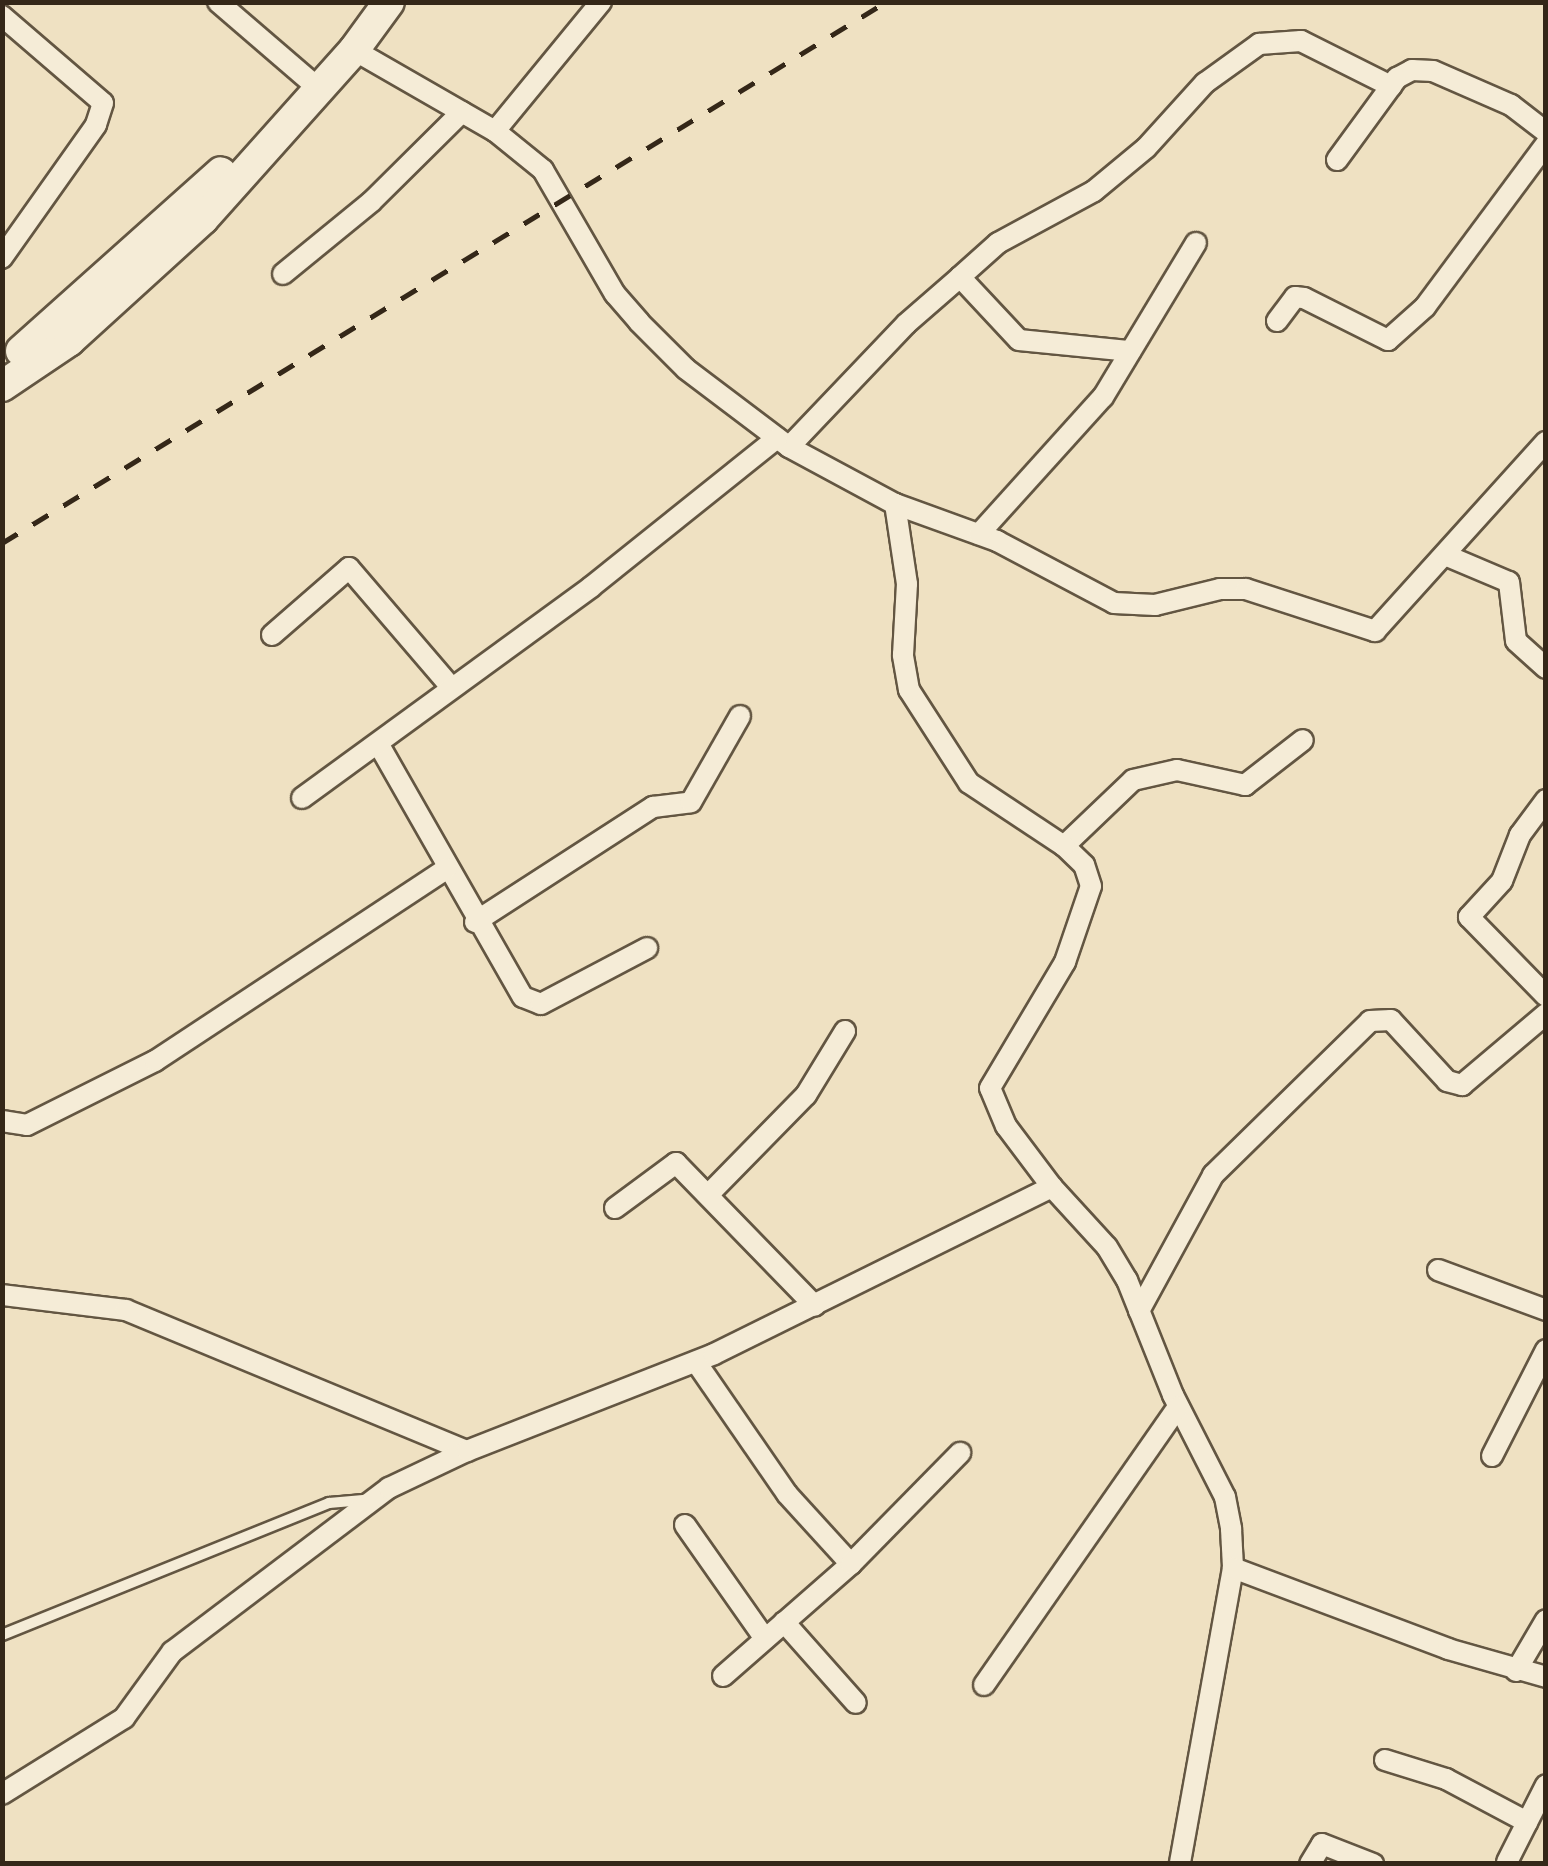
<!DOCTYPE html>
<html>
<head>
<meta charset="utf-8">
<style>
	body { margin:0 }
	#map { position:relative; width:1548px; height:1866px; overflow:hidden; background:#efe1c2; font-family:"Sorts Mill Goudy",serif }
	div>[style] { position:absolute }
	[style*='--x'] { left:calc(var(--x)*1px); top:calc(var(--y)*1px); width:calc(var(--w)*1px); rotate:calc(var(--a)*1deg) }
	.roads { filter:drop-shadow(2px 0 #635642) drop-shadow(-2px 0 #635642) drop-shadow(0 2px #635642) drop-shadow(0 -2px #635642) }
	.lane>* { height:10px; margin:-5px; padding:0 5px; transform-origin:5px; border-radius:5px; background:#f5ecd7 }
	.street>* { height:20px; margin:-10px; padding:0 10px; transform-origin:10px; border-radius:10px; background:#f5ecd7 }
	.secondary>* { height:30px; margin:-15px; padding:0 15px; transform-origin:15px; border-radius:15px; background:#f5ecd7 }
	.rail>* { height:5px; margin-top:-2.5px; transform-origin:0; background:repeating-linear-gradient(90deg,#342718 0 18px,transparent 0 36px) }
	span { translate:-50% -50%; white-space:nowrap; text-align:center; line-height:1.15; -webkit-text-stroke:9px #f5ecd7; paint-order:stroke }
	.frame { position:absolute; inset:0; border:5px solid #342718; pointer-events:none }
</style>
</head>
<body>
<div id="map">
	<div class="roads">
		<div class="lane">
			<div style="--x:2;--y:1635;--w:353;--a:-22"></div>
			<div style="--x:329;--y:1503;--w:37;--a:-5"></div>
		</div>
		<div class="street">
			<div style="--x:218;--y:2;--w:132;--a:40.7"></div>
			<div style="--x:2;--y:16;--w:133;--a:40.7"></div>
			<div style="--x:103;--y:103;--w:23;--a:108"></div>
			<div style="--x:96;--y:125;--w:163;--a:125.3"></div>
			<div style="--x:354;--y:50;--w:163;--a:29.9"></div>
			<div style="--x:495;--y:131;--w:62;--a:39.1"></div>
			<div style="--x:543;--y:170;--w:143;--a:59.9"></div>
			<div style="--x:615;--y:294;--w:37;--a:49"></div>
			<div style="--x:639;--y:322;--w:66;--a:45"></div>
			<div style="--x:686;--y:369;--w:129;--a:37.1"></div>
			<div style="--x:789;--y:447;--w:120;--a:28.3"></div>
			<div style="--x:895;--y:504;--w:109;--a:19.9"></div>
			<div style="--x:997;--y:541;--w:132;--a:27.9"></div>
			<div style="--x:1114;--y:603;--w:41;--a:2.8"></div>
			<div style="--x:1155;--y:605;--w:67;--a:-13.8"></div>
			<div style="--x:1220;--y:589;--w:26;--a:0"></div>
			<div style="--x:1246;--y:589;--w:136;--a:18"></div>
			<div style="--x:1375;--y:631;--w:255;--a:-47.9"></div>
			<div style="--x:495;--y:131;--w:167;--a:-50.6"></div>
			<div style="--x:1337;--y:160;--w:102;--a:-53.8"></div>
			<div style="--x:1397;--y:78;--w:17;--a:-28"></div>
			<div style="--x:1412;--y:70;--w:21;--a:3"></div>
			<div style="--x:1433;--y:71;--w:85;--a:23.6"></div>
			<div style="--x:1511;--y:105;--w:44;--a:37.6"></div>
			<div style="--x:283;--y:274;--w:114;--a:-39.3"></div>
			<div style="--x:371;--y:202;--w:128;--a:-44.7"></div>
			<div style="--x:960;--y:277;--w:51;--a:-41.8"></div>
			<div style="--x:998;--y:243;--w:109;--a:-28.4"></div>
			<div style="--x:1094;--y:191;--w:67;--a:-39.6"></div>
			<div style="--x:1146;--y:148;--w:88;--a:-47.8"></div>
			<div style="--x:1205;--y:83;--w:67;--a:-35.8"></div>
			<div style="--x:1259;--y:44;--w:42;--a:-4.1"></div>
			<div style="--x:1301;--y:41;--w:101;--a:26.6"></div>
			<div style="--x:1277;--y:321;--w:30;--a:-53"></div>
			<div style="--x:1295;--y:297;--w:9;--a:6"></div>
			<div style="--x:1304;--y:298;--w:94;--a:26.6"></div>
			<div style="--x:1388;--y:340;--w:50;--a:-41.7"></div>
			<div style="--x:1425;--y:307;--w:203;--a:-53.4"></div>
			<div style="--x:789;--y:447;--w:170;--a:-46.4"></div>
			<div style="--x:906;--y:324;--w:72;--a:-41"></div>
			<div style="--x:960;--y:277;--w:86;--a:46.9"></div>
			<div style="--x:1019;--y:340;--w:112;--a:5.7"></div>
			<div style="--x:979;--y:534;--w:185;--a:-47.9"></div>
			<div style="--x:1103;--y:397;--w:180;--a:-58.9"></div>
			<div style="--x:1445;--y:555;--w:69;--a:22.9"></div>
			<div style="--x:1509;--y:582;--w:59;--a:83.2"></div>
			<div style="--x:1516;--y:641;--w:40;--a:42"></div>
			<div style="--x:272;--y:635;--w:102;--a:-41"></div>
			<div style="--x:349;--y:568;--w:158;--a:49.4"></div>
			<div style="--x:379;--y:745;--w:290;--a:60.3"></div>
			<div style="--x:523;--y:997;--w:19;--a:21"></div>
			<div style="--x:541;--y:1004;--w:120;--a:-27.8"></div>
			<div style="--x:302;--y:798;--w:358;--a:-36.1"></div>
			<div style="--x:591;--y:587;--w:238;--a:-38.7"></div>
			<div style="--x:1546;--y:800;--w:44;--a:126.6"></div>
			<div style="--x:1520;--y:835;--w:49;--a:111.4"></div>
			<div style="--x:1502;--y:881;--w:49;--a:132.5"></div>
			<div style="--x:1469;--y:917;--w:110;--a:45.7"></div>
			<div style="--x:1064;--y:846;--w:95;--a:-43.7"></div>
			<div style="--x:1133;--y:780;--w:45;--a:-12.8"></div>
			<div style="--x:1177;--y:770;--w:70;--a:12.4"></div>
			<div style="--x:1245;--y:785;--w:73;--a:-37.8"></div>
			<div style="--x:475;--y:922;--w:212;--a:-32.9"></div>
			<div style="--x:653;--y:807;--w:38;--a:-7"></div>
			<div style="--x:691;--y:802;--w:99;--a:-60.3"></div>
			<div style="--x:2;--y:1121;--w:25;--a:9"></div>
			<div style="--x:27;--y:1125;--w:143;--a:-26.6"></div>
			<div style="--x:155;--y:1061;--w:349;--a:-33.4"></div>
			<div style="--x:1052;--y:1187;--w:81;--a:47.5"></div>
			<div style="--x:1107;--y:1247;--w:39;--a:59"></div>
			<div style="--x:1127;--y:1280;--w:124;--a:68.2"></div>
			<div style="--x:1173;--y:1395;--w:114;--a:63"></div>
			<div style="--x:1225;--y:1497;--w:33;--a:79"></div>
			<div style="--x:1231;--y:1529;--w:39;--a:87"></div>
			<div style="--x:1233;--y:1568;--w:301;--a:100.2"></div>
			<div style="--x:708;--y:1195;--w:140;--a:-45.6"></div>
			<div style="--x:806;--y:1095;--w:75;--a:-58.6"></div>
			<div style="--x:615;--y:1208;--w:76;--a:-36.4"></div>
			<div style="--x:676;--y:1163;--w:199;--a:45.8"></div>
			<div style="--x:1438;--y:1270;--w:115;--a:20.3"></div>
			<div style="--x:2;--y:1295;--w:125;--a:6.9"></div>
			<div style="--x:126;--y:1310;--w:369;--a:22.5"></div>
			<div style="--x:1139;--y:1311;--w:155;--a:-61.4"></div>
			<div style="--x:1213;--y:1175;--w:220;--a:-44.4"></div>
			<div style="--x:1370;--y:1021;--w:21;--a:-3"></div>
			<div style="--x:1391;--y:1020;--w:83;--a:47.4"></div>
			<div style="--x:1447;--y:1081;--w:16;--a:15"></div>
			<div style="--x:1462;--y:1085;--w:110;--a:-40.2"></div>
			<div style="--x:696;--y:1362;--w:160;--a:55.4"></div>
			<div style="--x:787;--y:1494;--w:95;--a:47.6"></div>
			<div style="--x:851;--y:1564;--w:170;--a:138.8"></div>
			<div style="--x:1492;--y:1456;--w:119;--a:-63"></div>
			<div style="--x:685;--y:1525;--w:139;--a:54.9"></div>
			<div style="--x:851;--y:1564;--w:156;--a:-45.5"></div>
			<div style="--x:1233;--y:1568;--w:230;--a:20.6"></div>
			<div style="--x:1448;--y:1649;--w:102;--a:15.9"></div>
			<div style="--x:784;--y:1622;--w:108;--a:48.4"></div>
			<div style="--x:1516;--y:1671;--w:59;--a:-59.5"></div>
			<div style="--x:984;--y:1685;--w:339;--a:-55.1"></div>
			<div style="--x:1385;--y:1760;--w:64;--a:17.3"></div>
			<div style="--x:1446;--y:1779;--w:92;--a:28"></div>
			<div style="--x:2;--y:1794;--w:144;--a:-31.9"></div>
			<div style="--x:124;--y:1718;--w:82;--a:-54"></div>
			<div style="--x:172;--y:1652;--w:272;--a:-37.1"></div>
			<div style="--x:389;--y:1488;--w:86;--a:-25.4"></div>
			<div style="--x:467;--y:1451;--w:265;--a:-21.4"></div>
			<div style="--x:714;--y:1354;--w:377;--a:-26.3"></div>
			<div style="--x:1052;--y:1187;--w:76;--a:-127"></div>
			<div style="--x:1006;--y:1126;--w:41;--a:-112.8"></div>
			<div style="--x:990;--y:1088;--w:147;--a:-59.2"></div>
			<div style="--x:1065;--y:962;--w:80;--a:-71.1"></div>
			<div style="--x:1091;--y:886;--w:22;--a:-108"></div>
			<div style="--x:1084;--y:865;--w:28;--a:-136"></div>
			<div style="--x:1064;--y:846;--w:114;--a:-146.4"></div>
			<div style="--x:969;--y:783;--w:111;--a:-122.8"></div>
			<div style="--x:909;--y:690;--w:36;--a:-100"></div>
			<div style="--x:903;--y:655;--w:71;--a:-86.8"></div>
			<div style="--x:907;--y:584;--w:81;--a:-98.5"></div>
			<div style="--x:1507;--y:1862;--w:86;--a:-63.1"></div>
			<div style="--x:1310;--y:1864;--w:23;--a:-59"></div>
			<div style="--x:1322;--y:1844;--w:55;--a:21.4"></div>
		</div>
		<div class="secondary">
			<div style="--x:21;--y:351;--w:268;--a:-41.8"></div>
			<div style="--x:2;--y:386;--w:81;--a:-33.9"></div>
			<div style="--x:69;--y:341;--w:181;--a:-42.3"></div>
			<div style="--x:203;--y:219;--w:227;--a:-48.2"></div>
			<div style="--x:354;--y:50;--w:59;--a:-53.9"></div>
		</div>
	</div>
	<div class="rail">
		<div style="--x:2;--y:543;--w:1036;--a:-31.47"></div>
	</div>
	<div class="frame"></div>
</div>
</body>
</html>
